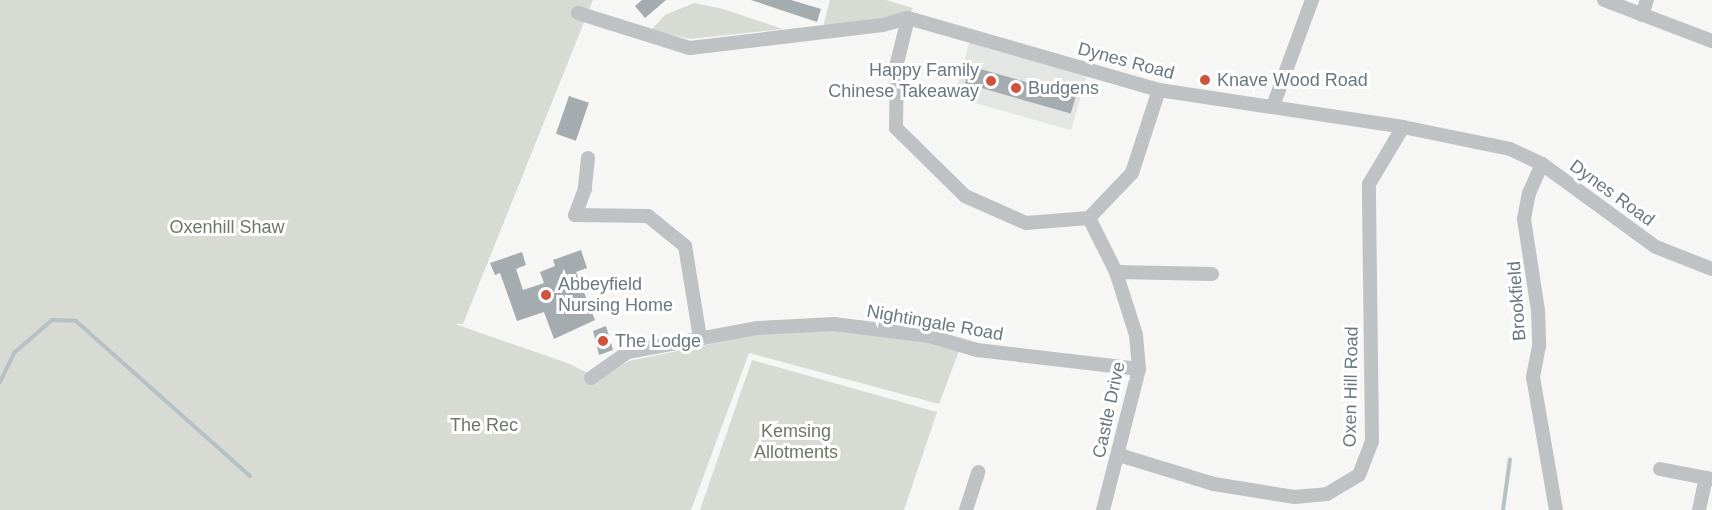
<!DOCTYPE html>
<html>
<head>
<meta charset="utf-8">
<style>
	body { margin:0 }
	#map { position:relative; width:1712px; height:510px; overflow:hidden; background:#f6f6f4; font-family:Arial,sans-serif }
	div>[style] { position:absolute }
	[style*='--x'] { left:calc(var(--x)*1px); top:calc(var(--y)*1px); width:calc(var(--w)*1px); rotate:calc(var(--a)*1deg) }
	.built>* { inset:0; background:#e4e6e4; transform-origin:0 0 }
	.green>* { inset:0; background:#d7dbd4 }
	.stream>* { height:4px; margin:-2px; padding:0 2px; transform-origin:2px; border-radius:2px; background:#b5c1c4 }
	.building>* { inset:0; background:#a4acb0; transform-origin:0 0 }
	.street>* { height:14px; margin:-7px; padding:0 7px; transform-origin:7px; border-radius:7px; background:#bec2c5 }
	.dots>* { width:16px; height:16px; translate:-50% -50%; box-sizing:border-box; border:3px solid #fff; border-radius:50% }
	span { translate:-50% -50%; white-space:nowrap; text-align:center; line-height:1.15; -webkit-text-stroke:6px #fff; paint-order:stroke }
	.street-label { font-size:18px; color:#697981 }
	.poi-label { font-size:18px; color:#697981 }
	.right { translate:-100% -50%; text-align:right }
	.left { translate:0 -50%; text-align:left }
	.park-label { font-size:18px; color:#6c7967 }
</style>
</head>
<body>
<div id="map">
	<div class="built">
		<div style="left:970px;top:40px;width:122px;height:59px;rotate:16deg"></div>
	</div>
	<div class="green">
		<div style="clip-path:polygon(0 0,593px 0,463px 324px,455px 324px,570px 364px,599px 379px,629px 361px,765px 333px,839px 330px,929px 341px,959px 351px,939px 404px,749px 353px,691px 510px,0 510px)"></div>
		<div style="clip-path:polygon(830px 0,886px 0,913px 8px,909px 14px,884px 20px,823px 27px)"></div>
		<div style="clip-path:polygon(694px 3px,723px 9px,783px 29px,690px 39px,651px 30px,665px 15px)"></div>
		<div style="clip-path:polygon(752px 360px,937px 412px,904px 510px,700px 510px)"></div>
	</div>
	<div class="stream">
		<div style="--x:0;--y:382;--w:32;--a:-64"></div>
		<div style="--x:14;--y:353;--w:50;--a:-41"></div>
		<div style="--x:52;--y:320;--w:24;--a:2"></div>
		<div style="--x:76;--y:321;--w:233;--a:41.7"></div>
		<div style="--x:1503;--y:510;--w:51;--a:-82.2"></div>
	</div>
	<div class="building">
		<div style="clip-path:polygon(642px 0,666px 0,645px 18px,635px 6px)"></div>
		<div style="clip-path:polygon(751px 0,791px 0,821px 9px,817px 22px)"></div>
		<div style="left:970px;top:66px;width:110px;height:18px;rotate:16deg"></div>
		<div style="left:569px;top:96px;width:21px;height:40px;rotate:19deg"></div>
		<div style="clip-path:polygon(581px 250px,587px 268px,576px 272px,595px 320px,554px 339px,544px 312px,517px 321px,500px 273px,495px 275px,490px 263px,522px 252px,526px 265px,516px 269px,523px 290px,544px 283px,540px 272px,555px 266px,553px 260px)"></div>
		<div style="clip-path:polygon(606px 326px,613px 350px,599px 355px,593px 331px)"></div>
	</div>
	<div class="street">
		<div style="--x:1604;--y:0;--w:116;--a:20.8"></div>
		<div style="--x:578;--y:13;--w:117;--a:17.4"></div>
		<div style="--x:690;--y:48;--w:194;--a:-6.8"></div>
		<div style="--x:883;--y:25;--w:26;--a:-16"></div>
		<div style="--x:908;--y:18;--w:261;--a:16"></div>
		<div style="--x:1159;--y:90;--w:247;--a:8.6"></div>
		<div style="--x:1403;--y:127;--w:109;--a:11.6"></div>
		<div style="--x:1510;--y:149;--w:35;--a:25"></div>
		<div style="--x:1542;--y:164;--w:141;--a:36.1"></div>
		<div style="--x:1656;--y:247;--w:60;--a:21.4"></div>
		<div style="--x:1642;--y:15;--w:16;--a:-72"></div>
		<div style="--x:908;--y:18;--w:46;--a:103.7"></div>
		<div style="--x:897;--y:63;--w:65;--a:90.9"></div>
		<div style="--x:896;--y:128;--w:97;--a:44.6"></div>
		<div style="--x:965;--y:196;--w:67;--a:23.9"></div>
		<div style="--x:1026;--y:223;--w:63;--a:-4.5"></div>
		<div style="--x:1089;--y:218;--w:62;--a:-46.3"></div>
		<div style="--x:1132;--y:173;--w:87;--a:-72"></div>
		<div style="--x:1273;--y:106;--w:113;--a:-69.8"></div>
		<div style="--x:588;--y:158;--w:31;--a:96"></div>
		<div style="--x:585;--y:189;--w:28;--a:111"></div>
		<div style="--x:575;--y:215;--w:73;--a:0.8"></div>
		<div style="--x:648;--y:216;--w:48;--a:39"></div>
		<div style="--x:685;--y:246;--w:93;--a:80.7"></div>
		<div style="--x:1542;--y:164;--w:32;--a:114"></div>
		<div style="--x:1529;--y:193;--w:26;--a:101"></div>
		<div style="--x:1524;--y:219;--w:92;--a:81.3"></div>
		<div style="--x:1538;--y:310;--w:36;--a:88"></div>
		<div style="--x:1539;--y:346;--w:32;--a:101"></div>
		<div style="--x:1533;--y:377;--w:135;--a:80.2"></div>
		<div style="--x:1089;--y:218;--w:60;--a:63.4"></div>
		<div style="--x:1116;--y:272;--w:66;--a:72.4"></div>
		<div style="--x:1136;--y:335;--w:34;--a:85"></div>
		<div style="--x:1139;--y:369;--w:146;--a:104.3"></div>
		<div style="--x:1116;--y:272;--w:96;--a:1.2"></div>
		<div style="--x:591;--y:378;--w:45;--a:-35.1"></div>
		<div style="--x:628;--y:352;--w:132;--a:-10.5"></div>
		<div style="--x:758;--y:328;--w:76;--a:-3"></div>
		<div style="--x:834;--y:324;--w:96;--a:7.2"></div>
		<div style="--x:929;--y:336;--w:50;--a:16.3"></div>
		<div style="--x:977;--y:350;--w:163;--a:6.7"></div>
		<div style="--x:1119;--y:455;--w:99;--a:17"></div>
		<div style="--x:1214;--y:484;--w:81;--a:9.2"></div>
		<div style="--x:1294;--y:497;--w:33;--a:-5"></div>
		<div style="--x:1327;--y:494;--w:37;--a:-31"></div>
		<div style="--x:1359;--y:475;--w:36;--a:-69"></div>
		<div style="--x:1372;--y:441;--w:257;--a:-90.7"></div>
		<div style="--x:1369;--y:184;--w:66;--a:-59.2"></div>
		<div style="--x:1660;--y:469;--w:53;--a:10.9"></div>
		<div style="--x:966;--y:510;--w:40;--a:-72"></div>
		<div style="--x:1699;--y:510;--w:33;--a:-78"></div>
	</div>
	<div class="dots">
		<div style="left:1205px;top:80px;background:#ce523c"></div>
		<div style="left:991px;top:81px;background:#ce523c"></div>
		<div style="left:1016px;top:88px;background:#ce523c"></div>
		<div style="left:546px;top:295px;background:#ce523c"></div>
		<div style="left:603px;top:341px;background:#ce523c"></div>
	</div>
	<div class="street-label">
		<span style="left:1126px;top:61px;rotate:15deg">Dynes Road</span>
		<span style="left:1612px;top:193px;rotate:36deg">Dynes Road</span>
		<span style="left:1517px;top:301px;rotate:-94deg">Brookfield</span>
		<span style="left:935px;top:323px;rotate:10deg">Nightingale Road</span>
		<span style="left:1351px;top:387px;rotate:-89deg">Oxen Hill Road</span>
		<span style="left:1109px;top:410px;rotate:-78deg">Castle Drive</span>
	</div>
	<div class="poi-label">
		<span class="right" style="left:979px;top:81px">Happy Family<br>Chinese Takeaway</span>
		<span class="left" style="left:1217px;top:80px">Knave Wood Road</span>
		<span class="left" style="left:1028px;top:88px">Budgens</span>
		<span class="left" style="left:558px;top:295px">Abbeyfield<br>Nursing Home</span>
		<span class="left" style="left:615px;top:341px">The Lodge</span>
	</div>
	<div class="park-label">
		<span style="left:227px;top:227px">Oxenhill Shaw</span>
		<span style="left:484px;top:425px">The Rec</span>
		<span style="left:796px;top:442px">Kemsing<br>Allotments</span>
	</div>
</div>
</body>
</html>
